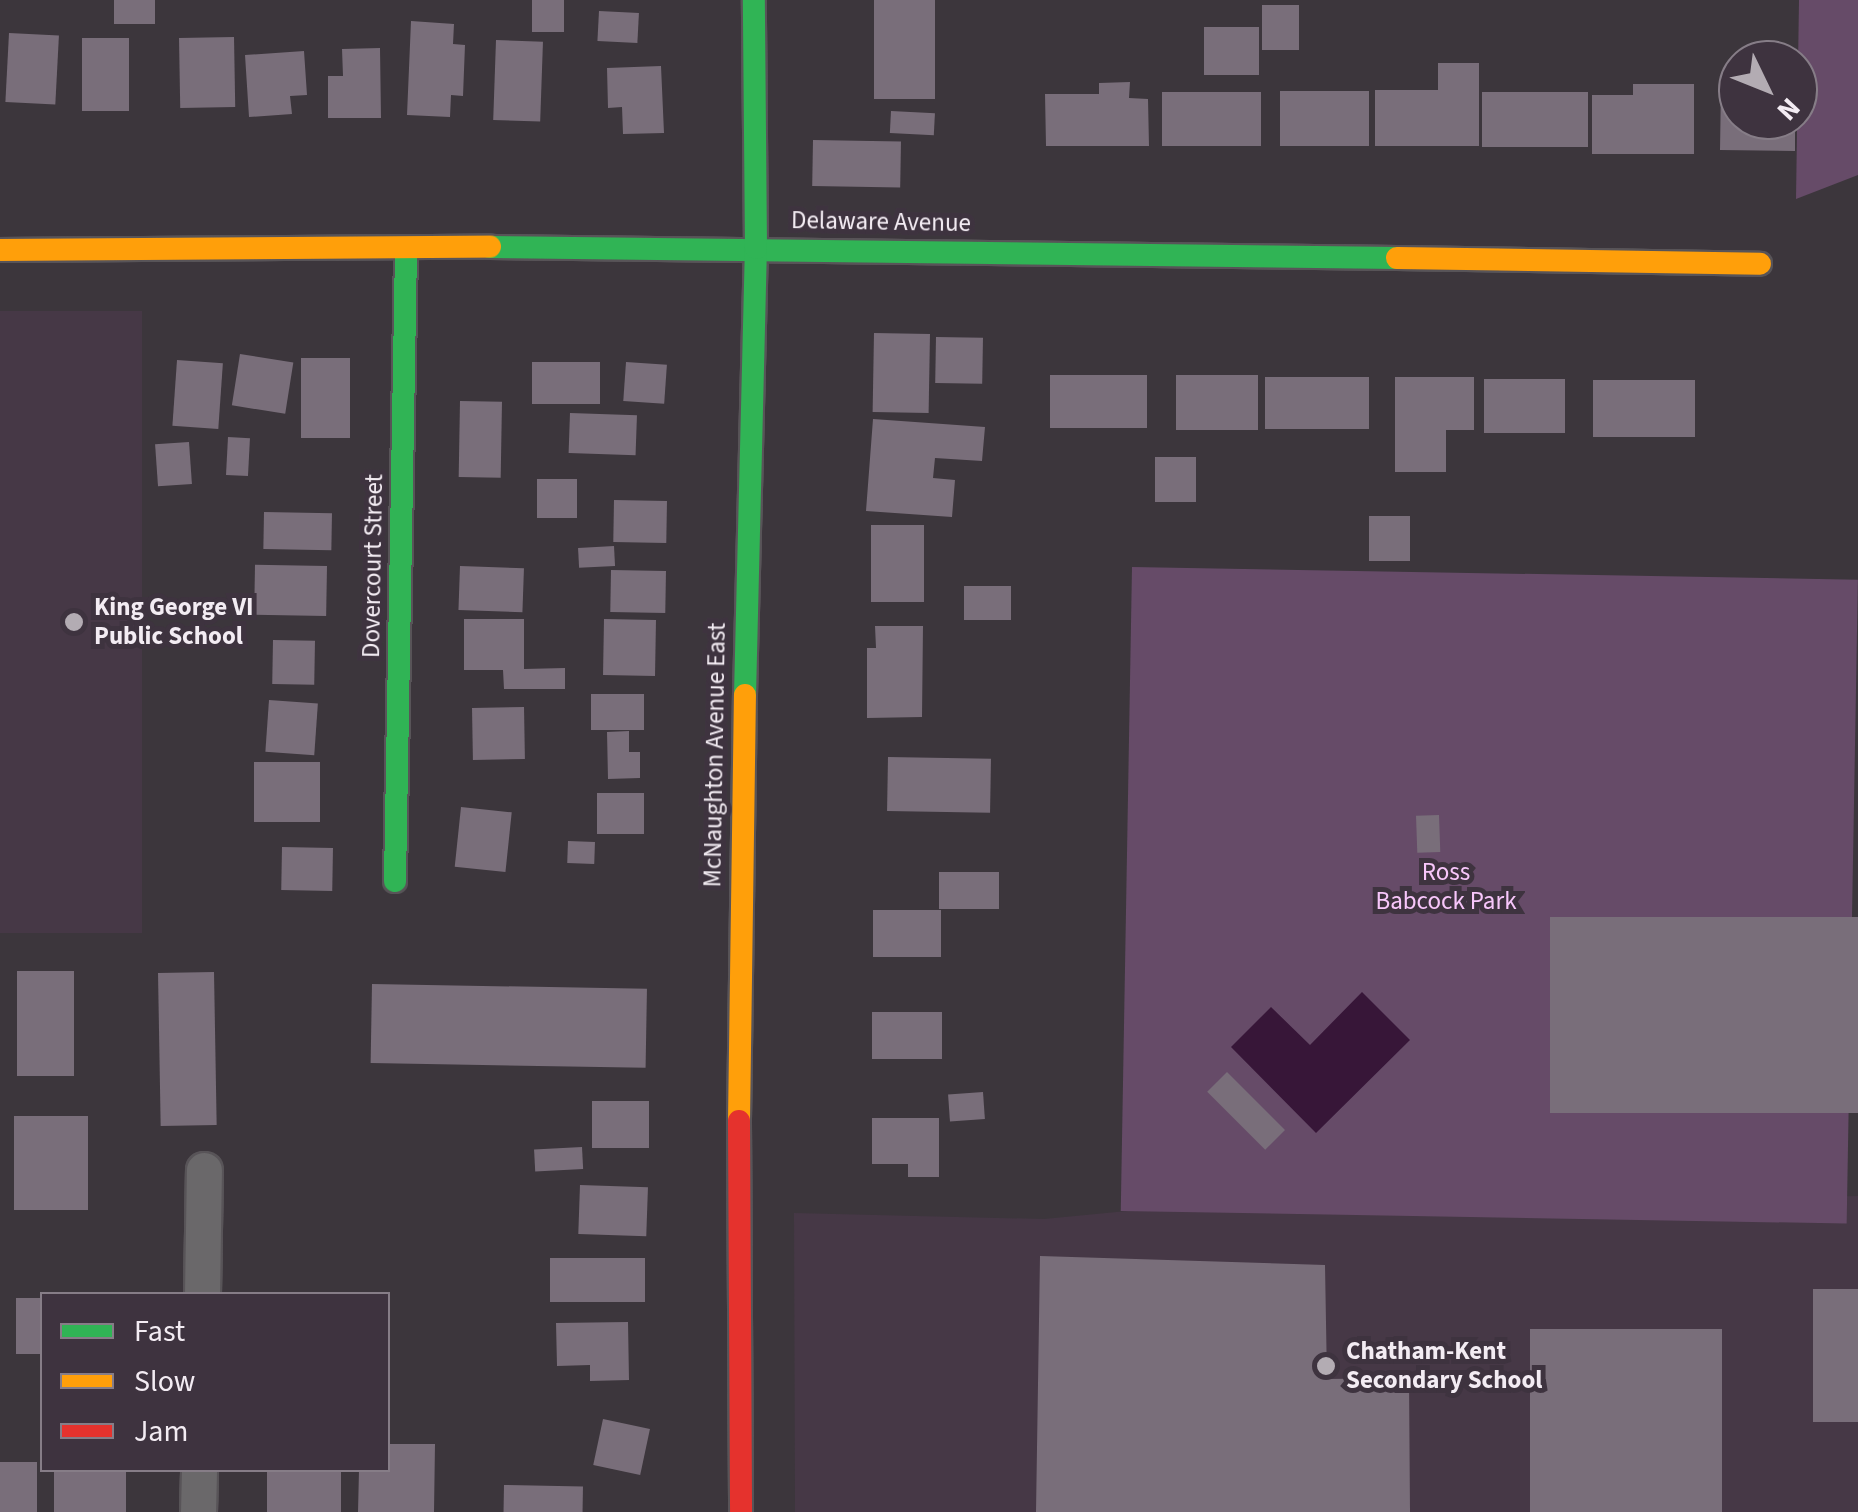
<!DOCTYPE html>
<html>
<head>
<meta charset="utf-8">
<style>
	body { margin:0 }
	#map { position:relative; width:1858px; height:1512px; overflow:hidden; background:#3c363c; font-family:"Source Sans 3",sans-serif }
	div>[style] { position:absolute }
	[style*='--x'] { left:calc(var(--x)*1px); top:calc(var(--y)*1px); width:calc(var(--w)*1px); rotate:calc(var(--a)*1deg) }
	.built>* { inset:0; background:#463846; transform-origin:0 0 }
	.green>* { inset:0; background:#664b68; transform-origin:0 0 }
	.water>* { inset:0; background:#371638 }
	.building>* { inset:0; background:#796e7a; transform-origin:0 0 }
	.roads { filter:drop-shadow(2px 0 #585458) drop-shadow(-2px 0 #585458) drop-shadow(0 2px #585458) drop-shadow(0 -2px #585458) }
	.street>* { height:35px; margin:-17.5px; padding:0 17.5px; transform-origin:17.5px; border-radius:17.5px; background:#6a686a }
	.fast>* { height:22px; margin:-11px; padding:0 11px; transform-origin:11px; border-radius:11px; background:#30b455 }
	.slow>* { height:22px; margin:-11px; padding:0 11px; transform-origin:11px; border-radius:11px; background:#ff9f0a }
	.jam>* { height:22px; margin:-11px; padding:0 11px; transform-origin:11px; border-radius:11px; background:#e5322d }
	.dots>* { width:28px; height:28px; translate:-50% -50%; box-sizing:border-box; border:5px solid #3e333f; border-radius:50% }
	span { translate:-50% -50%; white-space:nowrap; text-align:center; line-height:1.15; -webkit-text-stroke:10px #3e333f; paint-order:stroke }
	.street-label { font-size:25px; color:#f3ecf3 }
	.poi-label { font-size:25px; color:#f3ecf3; font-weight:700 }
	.left { translate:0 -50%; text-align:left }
	.park-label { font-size:25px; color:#f7c6fa }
	.legend { position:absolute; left:40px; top:1292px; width:350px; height:180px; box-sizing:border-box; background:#3e333f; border:2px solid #867d87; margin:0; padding:12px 18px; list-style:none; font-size:30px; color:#f3ecf3 }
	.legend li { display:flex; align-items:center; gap:20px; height:50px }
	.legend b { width:50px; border:2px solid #867d87 }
	.north { position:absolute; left:1718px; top:40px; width:100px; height:100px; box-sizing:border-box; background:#3e333f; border:2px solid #867d87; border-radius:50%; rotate:133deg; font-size:28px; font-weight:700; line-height:40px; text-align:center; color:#f3ecf3 }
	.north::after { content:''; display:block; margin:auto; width:35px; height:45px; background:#b3acb3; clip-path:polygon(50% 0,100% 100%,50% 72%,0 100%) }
</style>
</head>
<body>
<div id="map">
	<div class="built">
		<div style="left:0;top:311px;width:142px;height:622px"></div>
		<div style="clip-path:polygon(1858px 1196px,1858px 1512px,795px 1512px,794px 1213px,1044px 1219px,1127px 1211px)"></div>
	</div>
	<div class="green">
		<div style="clip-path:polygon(1799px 0,1858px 0,1858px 175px,1796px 199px)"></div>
		<div style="left:1132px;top:567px;width:726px;height:644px;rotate:1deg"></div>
	</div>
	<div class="water">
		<div style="clip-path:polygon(1362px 992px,1410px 1040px,1316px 1133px,1231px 1047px,1271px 1007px,1310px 1045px)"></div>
	</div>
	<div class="building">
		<div style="left:114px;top:0;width:41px;height:24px"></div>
		<div style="left:532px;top:0;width:32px;height:32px"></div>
		<div style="left:874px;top:0;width:61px;height:99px"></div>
		<div style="left:1262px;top:5px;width:37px;height:45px"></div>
		<div style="left:599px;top:11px;width:40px;height:30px;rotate:3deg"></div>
		<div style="clip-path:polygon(411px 21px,454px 24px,453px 44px,465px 45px,463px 96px,451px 95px,450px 117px,407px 115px)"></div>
		<div style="left:1204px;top:27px;width:55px;height:48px"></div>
		<div style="left:9px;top:33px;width:50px;height:69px;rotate:3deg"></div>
		<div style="left:234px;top:37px;width:70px;height:55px;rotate:89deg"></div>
		<div style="left:82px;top:38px;width:47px;height:73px"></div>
		<div style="left:496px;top:40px;width:47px;height:80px;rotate:2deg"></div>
		<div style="clip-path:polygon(380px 48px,381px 118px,328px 118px,328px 76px,343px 76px,342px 49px)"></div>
		<div style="clip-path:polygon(304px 51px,307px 95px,290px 96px,292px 114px,249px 117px,245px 55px)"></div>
		<div style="clip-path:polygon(1438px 63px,1479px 63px,1479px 146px,1375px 146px,1375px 90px,1438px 90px)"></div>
		<div style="clip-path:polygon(661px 66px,664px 133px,623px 134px,622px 107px,608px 108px,607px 68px)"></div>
		<div style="clip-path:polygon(1130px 82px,1129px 98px,1148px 99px,1149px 146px,1046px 146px,1045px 94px,1099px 94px,1099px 83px)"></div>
		<div style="clip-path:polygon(1633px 84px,1694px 84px,1694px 154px,1592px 154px,1592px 95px,1633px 95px)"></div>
		<div style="clip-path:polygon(1721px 85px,1738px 86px,1738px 120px,1795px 120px,1795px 151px,1720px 150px)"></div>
		<div style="left:1369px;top:91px;width:55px;height:89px;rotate:90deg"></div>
		<div style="left:1261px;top:92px;width:54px;height:99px;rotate:90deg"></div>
		<div style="left:1588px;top:92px;width:55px;height:106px;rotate:90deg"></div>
		<div style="left:891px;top:111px;width:44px;height:22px;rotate:3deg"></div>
		<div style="left:813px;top:140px;width:88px;height:46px;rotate:1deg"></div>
		<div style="left:874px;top:333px;width:56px;height:79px;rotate:1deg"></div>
		<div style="left:936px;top:337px;width:47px;height:46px;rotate:1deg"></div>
		<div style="left:240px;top:354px;width:54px;height:52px;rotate:9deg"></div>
		<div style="left:301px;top:358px;width:49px;height:80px"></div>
		<div style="left:177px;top:360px;width:46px;height:66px;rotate:4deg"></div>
		<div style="left:600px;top:362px;width:42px;height:68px;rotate:90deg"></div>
		<div style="left:626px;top:362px;width:41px;height:39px;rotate:4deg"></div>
		<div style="left:1050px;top:375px;width:97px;height:53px"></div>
		<div style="left:1176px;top:375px;width:82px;height:55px"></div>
		<div style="left:1265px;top:377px;width:104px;height:52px"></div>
		<div style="clip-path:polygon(1395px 377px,1474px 377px,1474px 430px,1446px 430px,1446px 472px,1395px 472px)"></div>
		<div style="left:1484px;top:379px;width:81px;height:54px"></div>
		<div style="left:1593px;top:380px;width:102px;height:57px"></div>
		<div style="left:460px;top:401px;width:42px;height:76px;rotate:1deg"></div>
		<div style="left:570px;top:413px;width:67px;height:40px;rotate:2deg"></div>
		<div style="clip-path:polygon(873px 419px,985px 427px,982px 461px,935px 458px,933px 478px,955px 480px,952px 517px,866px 511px)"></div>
		<div style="left:228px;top:437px;width:22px;height:38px;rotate:3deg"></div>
		<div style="left:189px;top:442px;width:42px;height:34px;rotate:86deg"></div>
		<div style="left:1155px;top:457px;width:41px;height:45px"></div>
		<div style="left:577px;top:479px;width:39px;height:40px;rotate:90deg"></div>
		<div style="left:614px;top:500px;width:53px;height:42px;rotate:1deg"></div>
		<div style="left:264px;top:512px;width:68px;height:37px;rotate:1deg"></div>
		<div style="left:1369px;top:516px;width:41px;height:45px"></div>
		<div style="left:871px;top:525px;width:53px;height:77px"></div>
		<div style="left:614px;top:546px;width:20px;height:36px;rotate:87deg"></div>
		<div style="left:327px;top:566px;width:50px;height:72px;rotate:91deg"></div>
		<div style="left:460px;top:566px;width:64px;height:44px;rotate:2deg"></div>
		<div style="left:611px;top:570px;width:55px;height:42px;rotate:1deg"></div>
		<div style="left:964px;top:586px;width:47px;height:34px"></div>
		<div style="clip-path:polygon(464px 619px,524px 619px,524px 669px,565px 668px,565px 689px,504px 689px,503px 670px,464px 670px)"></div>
		<div style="left:604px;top:619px;width:52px;height:56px;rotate:1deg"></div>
		<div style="clip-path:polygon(875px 626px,923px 626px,922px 717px,867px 718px,867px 648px,876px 648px)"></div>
		<div style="left:273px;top:640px;width:42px;height:44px;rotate:1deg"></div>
		<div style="left:644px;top:694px;width:36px;height:53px;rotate:90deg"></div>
		<div style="left:269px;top:700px;width:49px;height:52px;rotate:4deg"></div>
		<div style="left:524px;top:707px;width:52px;height:52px;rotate:89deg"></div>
		<div style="clip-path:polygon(629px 731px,629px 752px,640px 752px,640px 778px,608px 779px,607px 732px)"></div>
		<div style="left:888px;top:757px;width:103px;height:54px;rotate:1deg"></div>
		<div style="left:254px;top:762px;width:66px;height:60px"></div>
		<div style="left:597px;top:793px;width:47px;height:41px"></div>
		<div style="left:461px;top:807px;width:51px;height:60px;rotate:6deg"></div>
		<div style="left:1439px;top:815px;width:37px;height:23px;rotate:88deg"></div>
		<div style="left:568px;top:841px;width:27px;height:22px;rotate:2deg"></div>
		<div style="left:282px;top:847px;width:51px;height:43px;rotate:1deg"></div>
		<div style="left:939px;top:872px;width:60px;height:37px"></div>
		<div style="left:873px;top:910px;width:68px;height:47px"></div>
		<div style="left:1858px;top:917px;width:196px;height:308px;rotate:90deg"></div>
		<div style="left:17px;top:971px;width:57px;height:105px"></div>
		<div style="left:214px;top:972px;width:153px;height:56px;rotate:89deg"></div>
		<div style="left:372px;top:984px;width:275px;height:79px;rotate:1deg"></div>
		<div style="left:872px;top:1012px;width:70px;height:47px"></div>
		<div style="left:1227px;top:1072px;width:82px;height:28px;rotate:45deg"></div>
		<div style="left:983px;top:1092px;width:27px;height:35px;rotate:86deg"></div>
		<div style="left:649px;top:1101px;width:47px;height:57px;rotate:90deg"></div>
		<div style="left:14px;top:1116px;width:74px;height:94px"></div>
		<div style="clip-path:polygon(872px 1118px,939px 1118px,939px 1177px,908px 1177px,908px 1164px,872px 1164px)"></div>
		<div style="left:582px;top:1147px;width:22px;height:48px;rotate:87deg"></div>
		<div style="left:580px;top:1185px;width:68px;height:49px;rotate:2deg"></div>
		<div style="clip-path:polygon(1040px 1256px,1325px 1265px,1327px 1379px,1409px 1378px,1410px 1512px,1036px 1512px)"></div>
		<div style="left:550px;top:1258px;width:95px;height:44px"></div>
		<div style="left:1858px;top:1289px;width:133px;height:45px;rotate:90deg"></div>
		<div style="left:16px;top:1298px;width:26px;height:56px"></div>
		<div style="clip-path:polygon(628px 1322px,629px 1380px,590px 1381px,590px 1365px,557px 1366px,556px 1323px)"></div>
		<div style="left:1530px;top:1329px;width:192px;height:183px"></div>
		<div style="left:603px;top:1419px;width:48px;height:47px;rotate:12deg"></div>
		<div style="clip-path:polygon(388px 1444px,435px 1444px,434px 1512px,358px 1512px,359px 1470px,388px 1470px)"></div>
		<div style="left:37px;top:1462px;width:50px;height:37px;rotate:90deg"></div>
		<div style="left:54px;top:1470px;width:72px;height:42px"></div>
		<div style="left:267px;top:1470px;width:74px;height:42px"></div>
		<div style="left:504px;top:1485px;width:79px;height:27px;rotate:1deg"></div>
	</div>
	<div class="roads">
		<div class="street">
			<div style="--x:202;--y:1294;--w:124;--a:-89.1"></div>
			<div style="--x:198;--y:1512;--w:42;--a:-88.6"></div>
		</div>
		<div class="fast">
			<div style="--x:490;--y:247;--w:907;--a:0.69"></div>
			<div style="--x:745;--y:695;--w:447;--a:-88.6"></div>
			<div style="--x:756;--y:248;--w:248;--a:-90.5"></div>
			<div style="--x:395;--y:881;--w:629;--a:-89"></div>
		</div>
		<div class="slow">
			<div style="--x:0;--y:250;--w:490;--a:-0.4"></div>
			<div style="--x:1397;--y:258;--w:363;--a:0.9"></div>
			<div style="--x:739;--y:1121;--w:426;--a:-89.2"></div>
		</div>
		<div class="jam">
			<div style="--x:739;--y:1121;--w:391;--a:89.7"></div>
		</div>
	</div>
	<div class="dots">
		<div style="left:74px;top:622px;background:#b3acb3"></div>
		<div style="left:1326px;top:1366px;background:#b3acb3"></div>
	</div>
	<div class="street-label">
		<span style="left:881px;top:222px;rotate:1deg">Delaware Avenue</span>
		<span style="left:373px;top:566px;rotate:-89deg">Dovercourt Street</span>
		<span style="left:715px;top:755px;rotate:-89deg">McNaughton Avenue East</span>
	</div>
	<div class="poi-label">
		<span class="left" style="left:94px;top:622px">King George VI<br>Public School</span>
		<span class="left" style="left:1346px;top:1366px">Chatham-Kent<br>Secondary School</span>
	</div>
	<div class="park-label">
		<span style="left:1446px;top:887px">Ross<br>Babcock Park</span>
	</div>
	<ul class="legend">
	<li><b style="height:12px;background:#30b455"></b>Fast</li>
	<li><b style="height:12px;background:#ff9f0a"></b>Slow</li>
	<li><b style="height:12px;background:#e5322d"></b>Jam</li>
	</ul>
	<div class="north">N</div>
</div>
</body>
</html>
